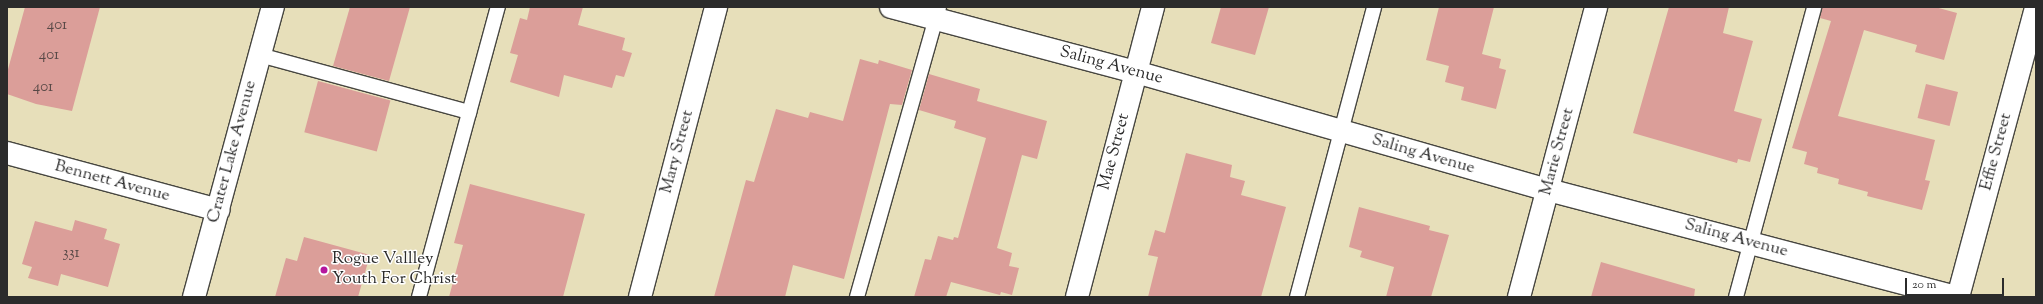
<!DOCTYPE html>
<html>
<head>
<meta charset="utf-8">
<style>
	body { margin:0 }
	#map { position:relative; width:2043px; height:304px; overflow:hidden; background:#e7dfba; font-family:"Sorts Mill Goudy",serif }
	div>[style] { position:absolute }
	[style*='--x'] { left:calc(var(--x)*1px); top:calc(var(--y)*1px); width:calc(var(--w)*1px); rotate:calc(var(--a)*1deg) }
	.building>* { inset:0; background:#db9e99; transform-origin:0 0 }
	.roads { filter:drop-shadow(1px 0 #474640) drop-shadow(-1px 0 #474640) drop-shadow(0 1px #474640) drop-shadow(0 -1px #474640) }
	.lane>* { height:14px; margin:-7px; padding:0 7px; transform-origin:7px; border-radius:7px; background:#fff }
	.street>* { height:22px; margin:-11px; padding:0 11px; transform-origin:11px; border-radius:11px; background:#fff }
	.secondary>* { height:22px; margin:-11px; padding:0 11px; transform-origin:11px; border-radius:11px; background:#fff }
	.dots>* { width:11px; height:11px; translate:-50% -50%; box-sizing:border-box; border:2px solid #fff; border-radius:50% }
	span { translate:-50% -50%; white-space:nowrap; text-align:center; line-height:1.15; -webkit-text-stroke:3px #fff; paint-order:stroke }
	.number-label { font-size:15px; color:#574846 }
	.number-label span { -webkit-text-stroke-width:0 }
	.street-label { font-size:17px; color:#2b2b2b }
	.poi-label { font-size:17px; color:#2b2b2b }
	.left { translate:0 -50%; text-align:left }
	.frame { position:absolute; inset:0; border:8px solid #2b2b2b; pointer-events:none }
	.scale { position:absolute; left:1905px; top:278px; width:99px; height:18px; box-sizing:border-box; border:2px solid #2b2b2b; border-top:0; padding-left:5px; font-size:12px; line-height:14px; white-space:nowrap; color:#2b2b2b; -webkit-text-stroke:3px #fff; paint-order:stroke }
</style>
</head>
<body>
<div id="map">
	<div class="building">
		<div style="clip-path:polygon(25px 7px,100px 7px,72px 111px,36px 104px,7px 94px,7px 73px)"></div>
		<div style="clip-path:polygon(350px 7px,410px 7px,389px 81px,333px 66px)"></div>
		<div style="clip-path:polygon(530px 7px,583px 7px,578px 25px,625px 38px,622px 50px,632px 53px,624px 77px,616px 75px,612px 88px,564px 75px,559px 97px,510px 82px,518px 55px,510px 53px,520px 18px,527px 20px)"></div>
		<div style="clip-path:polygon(1221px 7px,1269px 7px,1255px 55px,1211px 43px)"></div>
		<div style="clip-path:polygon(1439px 7px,1494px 7px,1482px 54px,1501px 59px,1499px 68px,1506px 70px,1496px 109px,1461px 100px,1464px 87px,1445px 82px,1449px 66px,1426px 60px)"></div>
		<div style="clip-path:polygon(1669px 7px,1729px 7px,1723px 33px,1753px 41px,1734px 111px,1762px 119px,1750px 162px,1738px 159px,1737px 163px,1633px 133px)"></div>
		<div style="clip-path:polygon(1822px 7px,1935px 7px,1957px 13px,1944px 60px,1915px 52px,1917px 45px,1864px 30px,1838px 116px,1935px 140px,1925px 180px,1930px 181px,1922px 210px,1867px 196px,1868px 192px,1838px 184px,1839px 179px,1817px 173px,1818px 168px,1804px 164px,1807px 152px,1792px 148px,1831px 21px,1820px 18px)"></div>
		<div style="clip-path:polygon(860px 59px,878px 64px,879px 60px,912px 70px,902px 105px,890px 104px,844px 279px,793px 265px,785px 297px,714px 297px,746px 180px,754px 182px,776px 109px,808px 118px,810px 112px,843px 121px)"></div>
		<div style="clip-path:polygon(929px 74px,980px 89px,977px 101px,1047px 121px,1037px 159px,1022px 155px,997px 248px,1012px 253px,1009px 266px,1019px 268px,1012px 295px,1001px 292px,1000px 295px,951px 282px,946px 297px,914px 297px,925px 259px,931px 260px,938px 236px,953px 240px,954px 237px,958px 238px,986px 138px,954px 128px,956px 121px,919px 110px)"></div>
		<div style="left:318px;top:81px;width:75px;height:53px;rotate:15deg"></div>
		<div style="left:1926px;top:84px;width:33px;height:35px;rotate:14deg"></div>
		<div style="clip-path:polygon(1186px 153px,1232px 165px,1230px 177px,1245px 181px,1241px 195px,1286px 207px,1261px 297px,1148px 297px,1158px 257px,1148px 255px,1155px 230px,1165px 233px)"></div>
		<div style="clip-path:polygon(470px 184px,585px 214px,563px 297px,449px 297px,463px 245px,454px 243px)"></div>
		<div style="clip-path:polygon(1359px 207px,1430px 226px,1429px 230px,1449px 235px,1431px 297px,1386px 297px,1394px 267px,1360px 257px,1362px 251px,1349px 247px)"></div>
		<div style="clip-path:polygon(75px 220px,107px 229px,104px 239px,120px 244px,108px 287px,61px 274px,58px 286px,28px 278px,32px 267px,22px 264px,35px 221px,72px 231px)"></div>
		<div style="clip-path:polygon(304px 237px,370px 255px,358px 297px,275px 297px,286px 258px,297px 261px)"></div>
		<div style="clip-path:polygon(1601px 262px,1695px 289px,1694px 297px,1591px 297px)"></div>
	</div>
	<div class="roads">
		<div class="lane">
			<div style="--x:260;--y:55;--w:217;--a:15.3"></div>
			<div style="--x:419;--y:297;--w:301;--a:-74.8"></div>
			<div style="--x:857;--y:297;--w:301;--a:-74.2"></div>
			<div style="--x:1297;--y:297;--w:300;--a:-75.1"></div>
			<div style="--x:1736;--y:297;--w:300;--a:-74.9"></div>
		</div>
		<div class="street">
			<div style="--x:891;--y:7;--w:253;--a:14.9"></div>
			<div style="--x:1136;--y:72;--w:429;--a:16"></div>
			<div style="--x:1548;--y:190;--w:422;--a:14.7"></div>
			<div style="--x:7;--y:153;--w:219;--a:15.1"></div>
			<div style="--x:640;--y:297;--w:300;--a:-75.3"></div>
			<div style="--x:1077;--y:297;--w:300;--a:-75.3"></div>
			<div style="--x:1519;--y:297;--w:300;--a:-75.1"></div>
			<div style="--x:1958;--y:297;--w:300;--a:-74.9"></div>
		</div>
		<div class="secondary">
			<div style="--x:194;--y:297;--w:301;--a:-74.8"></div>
		</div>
	</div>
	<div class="dots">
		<div style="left:324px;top:270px;background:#b5179e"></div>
	</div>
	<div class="number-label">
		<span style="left:57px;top:26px">401</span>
		<span style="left:49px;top:56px">401</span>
		<span style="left:43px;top:88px">401</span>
		<span style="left:71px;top:254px">331</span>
	</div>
	<div class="street-label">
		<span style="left:1111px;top:66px;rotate:15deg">Saling Avenue</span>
		<span style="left:233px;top:152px;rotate:-75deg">Crater Lake Avenue</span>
		<span style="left:678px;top:152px;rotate:-75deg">Mary Street</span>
		<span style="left:1115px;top:152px;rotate:-75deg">Mae Street</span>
		<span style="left:1558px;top:152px;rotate:-75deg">Marie Street</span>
		<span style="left:1997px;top:152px;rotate:-75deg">Effie Street</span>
		<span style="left:1423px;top:155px;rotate:16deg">Saling Avenue</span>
		<span style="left:112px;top:182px;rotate:15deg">Bennett Avenue</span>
		<span style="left:1736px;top:239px;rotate:15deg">Saling Avenue</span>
	</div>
	<div class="poi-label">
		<span class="left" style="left:332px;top:270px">Rogue Vallley<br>Youth For Christ</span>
	</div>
	<div class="frame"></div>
	<div class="scale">20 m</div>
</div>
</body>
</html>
